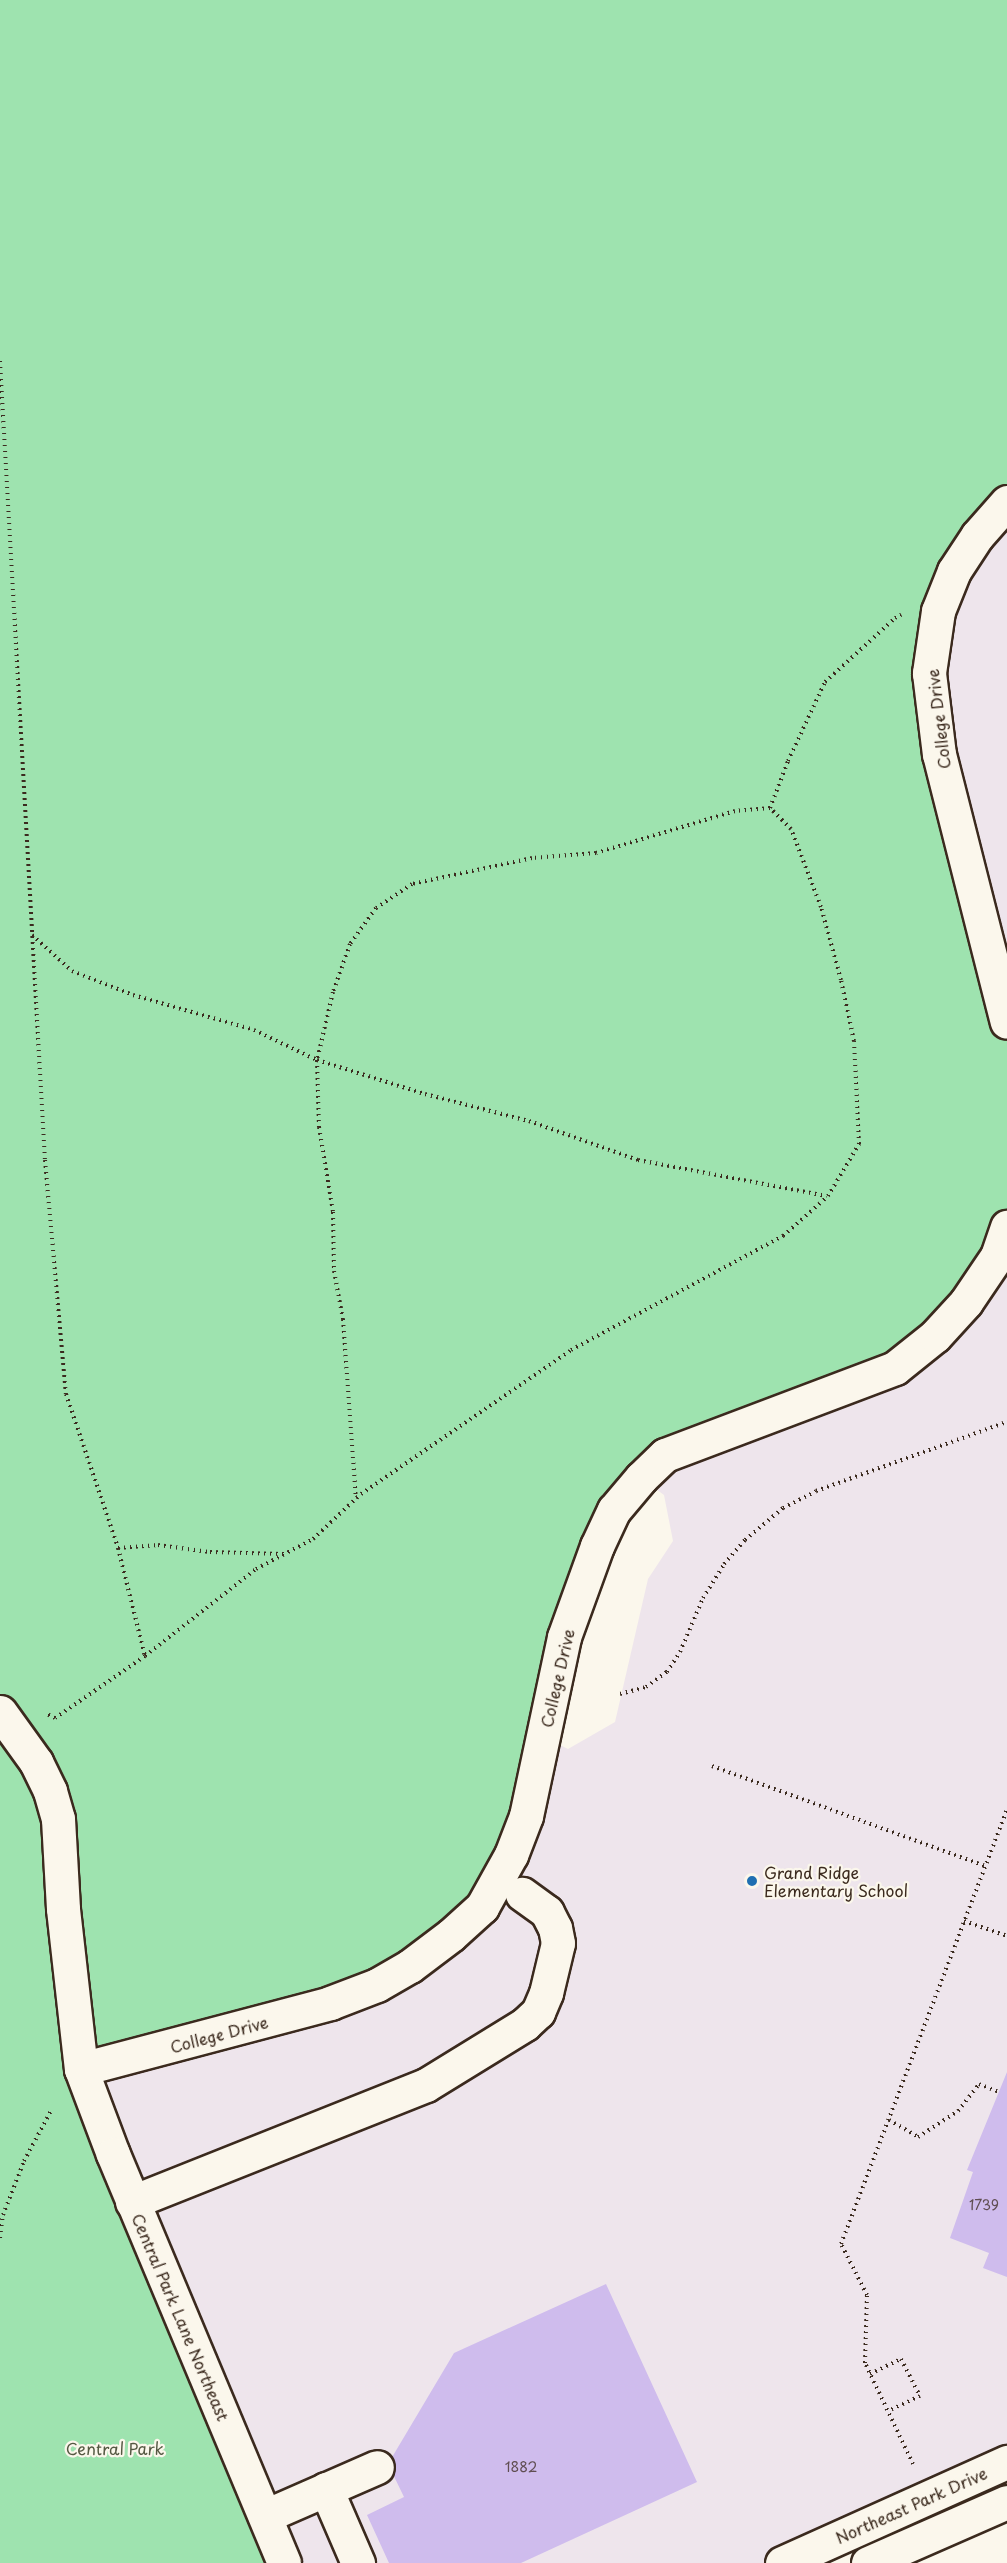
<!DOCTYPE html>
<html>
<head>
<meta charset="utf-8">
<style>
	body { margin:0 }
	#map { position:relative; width:1007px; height:2563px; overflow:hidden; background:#fbf7ec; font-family:"Playpen Sans",sans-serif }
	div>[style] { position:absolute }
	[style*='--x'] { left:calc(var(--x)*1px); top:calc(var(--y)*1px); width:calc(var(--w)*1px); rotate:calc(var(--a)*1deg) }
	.built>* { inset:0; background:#eee5ec }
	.green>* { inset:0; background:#9ee3af }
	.building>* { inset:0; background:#cfbced }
	.path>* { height:4px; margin-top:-2px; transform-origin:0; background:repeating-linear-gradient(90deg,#3b2a1e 0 1.5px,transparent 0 6px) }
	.roads { filter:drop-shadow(2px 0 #3b2a1e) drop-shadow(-2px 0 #3b2a1e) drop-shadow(0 2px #3b2a1e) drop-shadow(0 -2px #3b2a1e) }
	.minor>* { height:33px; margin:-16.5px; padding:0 16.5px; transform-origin:16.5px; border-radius:16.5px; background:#fbf7ec }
	.dots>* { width:16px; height:16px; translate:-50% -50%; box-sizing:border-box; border:3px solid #fbf7ec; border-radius:50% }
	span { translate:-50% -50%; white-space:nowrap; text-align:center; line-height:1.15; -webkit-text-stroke:4.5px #fbf7ec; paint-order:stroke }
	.number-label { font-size:14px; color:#604e52 }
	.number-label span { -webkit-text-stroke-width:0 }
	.street-label { font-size:16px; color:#3b2a1e }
	.poi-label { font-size:16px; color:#3b2a1e }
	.left { translate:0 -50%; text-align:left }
	.park-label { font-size:16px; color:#545842 }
</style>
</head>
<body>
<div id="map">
	<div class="built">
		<div style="clip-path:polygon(1007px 502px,1007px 1022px,939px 755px,938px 611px)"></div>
		<div style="clip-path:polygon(1007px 1227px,1007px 2463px,782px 2563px,284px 2563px,81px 2069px,544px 1737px,568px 1749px,615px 1722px,648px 1579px,673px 1541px,664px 1495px,641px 1478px)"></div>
	</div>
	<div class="green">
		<div style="clip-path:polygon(0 0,1007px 0,1007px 502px,977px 536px,929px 673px,1007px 1022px,1007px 1227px,935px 1336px,709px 1438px,614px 1510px,511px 1855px,410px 1966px,82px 2070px,286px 2563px,0 2563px)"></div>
	</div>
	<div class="building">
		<div style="clip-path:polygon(1007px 2072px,1007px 2277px,983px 2268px,989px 2253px,950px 2238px,973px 2172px,967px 2170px)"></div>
		<div style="clip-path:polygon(606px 2284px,697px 2482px,521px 2563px,389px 2563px,367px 2515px,404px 2497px,388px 2464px,454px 2353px)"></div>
	</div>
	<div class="path">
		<div style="--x:0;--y:361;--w:800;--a:86.78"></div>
		<div style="--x:45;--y:1160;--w:235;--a:84.9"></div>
		<div style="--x:66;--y:1394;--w:163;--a:71.3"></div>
		<div style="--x:118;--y:1548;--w:111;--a:76"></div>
		<div style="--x:145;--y:1656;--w:109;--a:145.4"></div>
		<div style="--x:55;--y:1718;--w:9;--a:-153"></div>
		<div style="--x:770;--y:808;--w:50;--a:-69"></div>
		<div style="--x:788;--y:761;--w:87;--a:-64.9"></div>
		<div style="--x:825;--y:682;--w:95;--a:-42.4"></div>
		<div style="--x:895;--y:618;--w:7;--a:-27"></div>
		<div style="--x:32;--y:935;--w:54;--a:42"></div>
		<div style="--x:72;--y:971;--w:66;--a:21.5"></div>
		<div style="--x:133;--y:995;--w:126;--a:16.1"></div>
		<div style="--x:254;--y:1030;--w:70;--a:25.5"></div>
		<div style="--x:317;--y:1060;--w:113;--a:17.5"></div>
		<div style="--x:425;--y:1094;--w:107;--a:14.6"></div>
		<div style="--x:529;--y:1121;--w:116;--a:19.7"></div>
		<div style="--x:638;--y:1160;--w:192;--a:10.8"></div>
		<div style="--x:118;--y:1548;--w:40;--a:-4.3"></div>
		<div style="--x:158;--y:1545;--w:52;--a:7.7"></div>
		<div style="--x:210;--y:1552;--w:74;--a:1.5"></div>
		<div style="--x:145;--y:1656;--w:141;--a:-38.1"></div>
		<div style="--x:256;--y:1569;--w:64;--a:-27.8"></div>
		<div style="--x:313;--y:1539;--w:66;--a:-43.2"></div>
		<div style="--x:361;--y:1494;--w:255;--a:-34.4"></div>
		<div style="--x:571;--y:1350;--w:241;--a:-28.3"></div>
		<div style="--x:783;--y:1236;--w:60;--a:-41.6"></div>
		<div style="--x:828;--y:1196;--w:61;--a:-59.2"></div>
		<div style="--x:859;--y:1144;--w:103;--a:-92.8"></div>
		<div style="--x:854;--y:1041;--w:62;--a:-102"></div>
		<div style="--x:841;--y:980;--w:76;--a:-105.3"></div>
		<div style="--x:821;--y:907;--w:84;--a:-111"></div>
		<div style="--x:791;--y:829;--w:30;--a:-135"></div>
		<div style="--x:770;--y:808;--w:35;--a:175"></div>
		<div style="--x:735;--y:811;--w:145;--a:163.2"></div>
		<div style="--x:596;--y:853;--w:64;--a:175.5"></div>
		<div style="--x:532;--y:858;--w:123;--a:167.8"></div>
		<div style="--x:412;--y:884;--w:43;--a:146.3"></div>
		<div style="--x:376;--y:908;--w:44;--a:125.8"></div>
		<div style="--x:350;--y:944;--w:51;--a:109.5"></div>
		<div style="--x:333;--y:992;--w:70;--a:103.2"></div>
		<div style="--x:317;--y:1060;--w:67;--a:88.3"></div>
		<div style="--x:319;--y:1127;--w:86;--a:80.6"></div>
		<div style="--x:333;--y:1212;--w:59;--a:89"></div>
		<div style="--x:334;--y:1271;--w:49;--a:79.4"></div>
		<div style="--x:343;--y:1319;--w:180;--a:85.9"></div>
		<div style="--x:620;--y:1694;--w:27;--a:-15"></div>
		<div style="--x:646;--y:1687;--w:26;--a:-36"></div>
		<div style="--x:667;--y:1672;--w:24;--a:-57"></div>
		<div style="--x:680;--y:1652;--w:59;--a:-66.9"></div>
		<div style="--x:703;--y:1598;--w:40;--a:-58"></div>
		<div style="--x:724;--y:1564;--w:32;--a:-49"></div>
		<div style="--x:745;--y:1540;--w:50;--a:-40.1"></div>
		<div style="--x:783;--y:1508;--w:37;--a:-27"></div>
		<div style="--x:816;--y:1491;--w:203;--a:-19.9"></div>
		<div style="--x:712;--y:1766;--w:292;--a:20.1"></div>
		<div style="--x:964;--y:1921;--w:46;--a:19.2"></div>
		<div style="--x:889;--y:2120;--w:34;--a:30"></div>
		<div style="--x:918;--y:2137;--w:48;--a:-33"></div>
		<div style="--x:958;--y:2111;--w:34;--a:-52"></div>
		<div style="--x:979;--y:2084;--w:22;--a:22"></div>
		<div style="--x:0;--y:2238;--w:23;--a:-83"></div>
		<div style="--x:3;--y:2215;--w:58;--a:-68.7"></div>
		<div style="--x:24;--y:2161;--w:59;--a:-61.7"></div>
		<div style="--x:870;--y:2374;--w:34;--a:-26"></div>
		<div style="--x:901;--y:2359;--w:42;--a:62.8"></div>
		<div style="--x:920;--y:2396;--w:35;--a:155"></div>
		<div style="--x:913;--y:2464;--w:112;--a:-115.4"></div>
		<div style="--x:865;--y:2363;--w:68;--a:-88.3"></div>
		<div style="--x:867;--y:2295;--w:57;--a:-117"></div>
		<div style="--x:841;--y:2244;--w:465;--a:-69.1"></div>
	</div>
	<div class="roads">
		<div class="minor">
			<div style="--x:1007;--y:502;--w:45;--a:131.4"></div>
			<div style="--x:977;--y:536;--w:42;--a:123.3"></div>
			<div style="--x:954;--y:571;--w:43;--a:111.8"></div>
			<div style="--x:938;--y:611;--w:63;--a:98.3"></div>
			<div style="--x:929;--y:673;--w:82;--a:83"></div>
			<div style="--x:939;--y:754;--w:276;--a:75.8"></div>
			<div style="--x:0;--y:1712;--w:62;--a:54.2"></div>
			<div style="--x:36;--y:1762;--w:32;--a:64"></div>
			<div style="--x:50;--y:1791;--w:29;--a:74"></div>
			<div style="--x:58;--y:1819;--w:90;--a:86.8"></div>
			<div style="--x:63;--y:1909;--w:161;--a:83.6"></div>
			<div style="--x:81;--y:2069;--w:91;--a:69.4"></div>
			<div style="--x:113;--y:2154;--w:443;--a:67.3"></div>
			<div style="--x:81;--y:2069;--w:258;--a:-14.8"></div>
			<div style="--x:330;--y:2003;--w:50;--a:-21"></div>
			<div style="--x:377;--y:1985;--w:38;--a:-30"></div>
			<div style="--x:410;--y:1966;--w:51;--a:-37.1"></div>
			<div style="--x:451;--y:1935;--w:42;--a:-42.1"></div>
			<div style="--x:482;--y:1907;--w:60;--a:-60.9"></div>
			<div style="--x:511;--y:1855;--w:42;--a:-69"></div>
			<div style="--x:526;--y:1816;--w:183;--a:-78"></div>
			<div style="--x:564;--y:1637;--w:97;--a:-70.1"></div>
			<div style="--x:597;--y:1546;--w:40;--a:-65"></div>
			<div style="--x:614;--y:1510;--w:42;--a:-49.8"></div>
			<div style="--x:641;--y:1478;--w:33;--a:-44"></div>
			<div style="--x:665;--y:1455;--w:246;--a:-20.7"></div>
			<div style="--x:895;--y:1368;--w:51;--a:-38.7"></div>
			<div style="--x:935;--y:1336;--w:46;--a:-47.6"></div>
			<div style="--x:966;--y:1302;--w:55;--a:-56"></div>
			<div style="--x:997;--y:1256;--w:31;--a:-71"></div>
			<div style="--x:132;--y:2202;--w:316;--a:-21.7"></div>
			<div style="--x:426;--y:2085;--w:116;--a:-31.6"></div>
			<div style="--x:525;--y:2024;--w:18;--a:-43"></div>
			<div style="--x:538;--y:2012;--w:21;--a:-67"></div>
			<div style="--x:546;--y:1993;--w:51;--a:-76.5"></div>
			<div style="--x:558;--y:1943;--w:15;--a:-101"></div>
			<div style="--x:555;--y:1928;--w:18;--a:-117"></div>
			<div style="--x:547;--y:1912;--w:31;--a:-144"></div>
			<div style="--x:326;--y:2489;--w:81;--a:66.6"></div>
			<div style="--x:265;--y:2516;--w:122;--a:-23.6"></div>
			<div style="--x:782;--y:2563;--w:247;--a:-24.2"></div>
			<div style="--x:868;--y:2563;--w:152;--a:-23.7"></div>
		</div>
	</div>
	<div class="dots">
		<div style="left:752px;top:1881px;background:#1f6fb2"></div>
	</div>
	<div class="number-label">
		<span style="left:984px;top:2205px">1739</span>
		<span style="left:521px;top:2467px">1882</span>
	</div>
	<div class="street-label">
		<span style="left:938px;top:719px;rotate:-97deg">College Drive</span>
		<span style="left:557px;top:1678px;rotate:-77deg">College Drive</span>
		<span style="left:219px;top:2034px;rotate:-15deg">College Drive</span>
		<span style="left:181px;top:2317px;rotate:67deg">Central Park Lane Northeast</span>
		<span style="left:911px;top:2505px;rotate:-24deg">Northeast Park Drive</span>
	</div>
	<div class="poi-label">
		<span class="left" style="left:764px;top:1881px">Grand Ridge<br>Elementary School</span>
	</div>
	<div class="park-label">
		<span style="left:115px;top:2448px">Central Park</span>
	</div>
</div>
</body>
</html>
